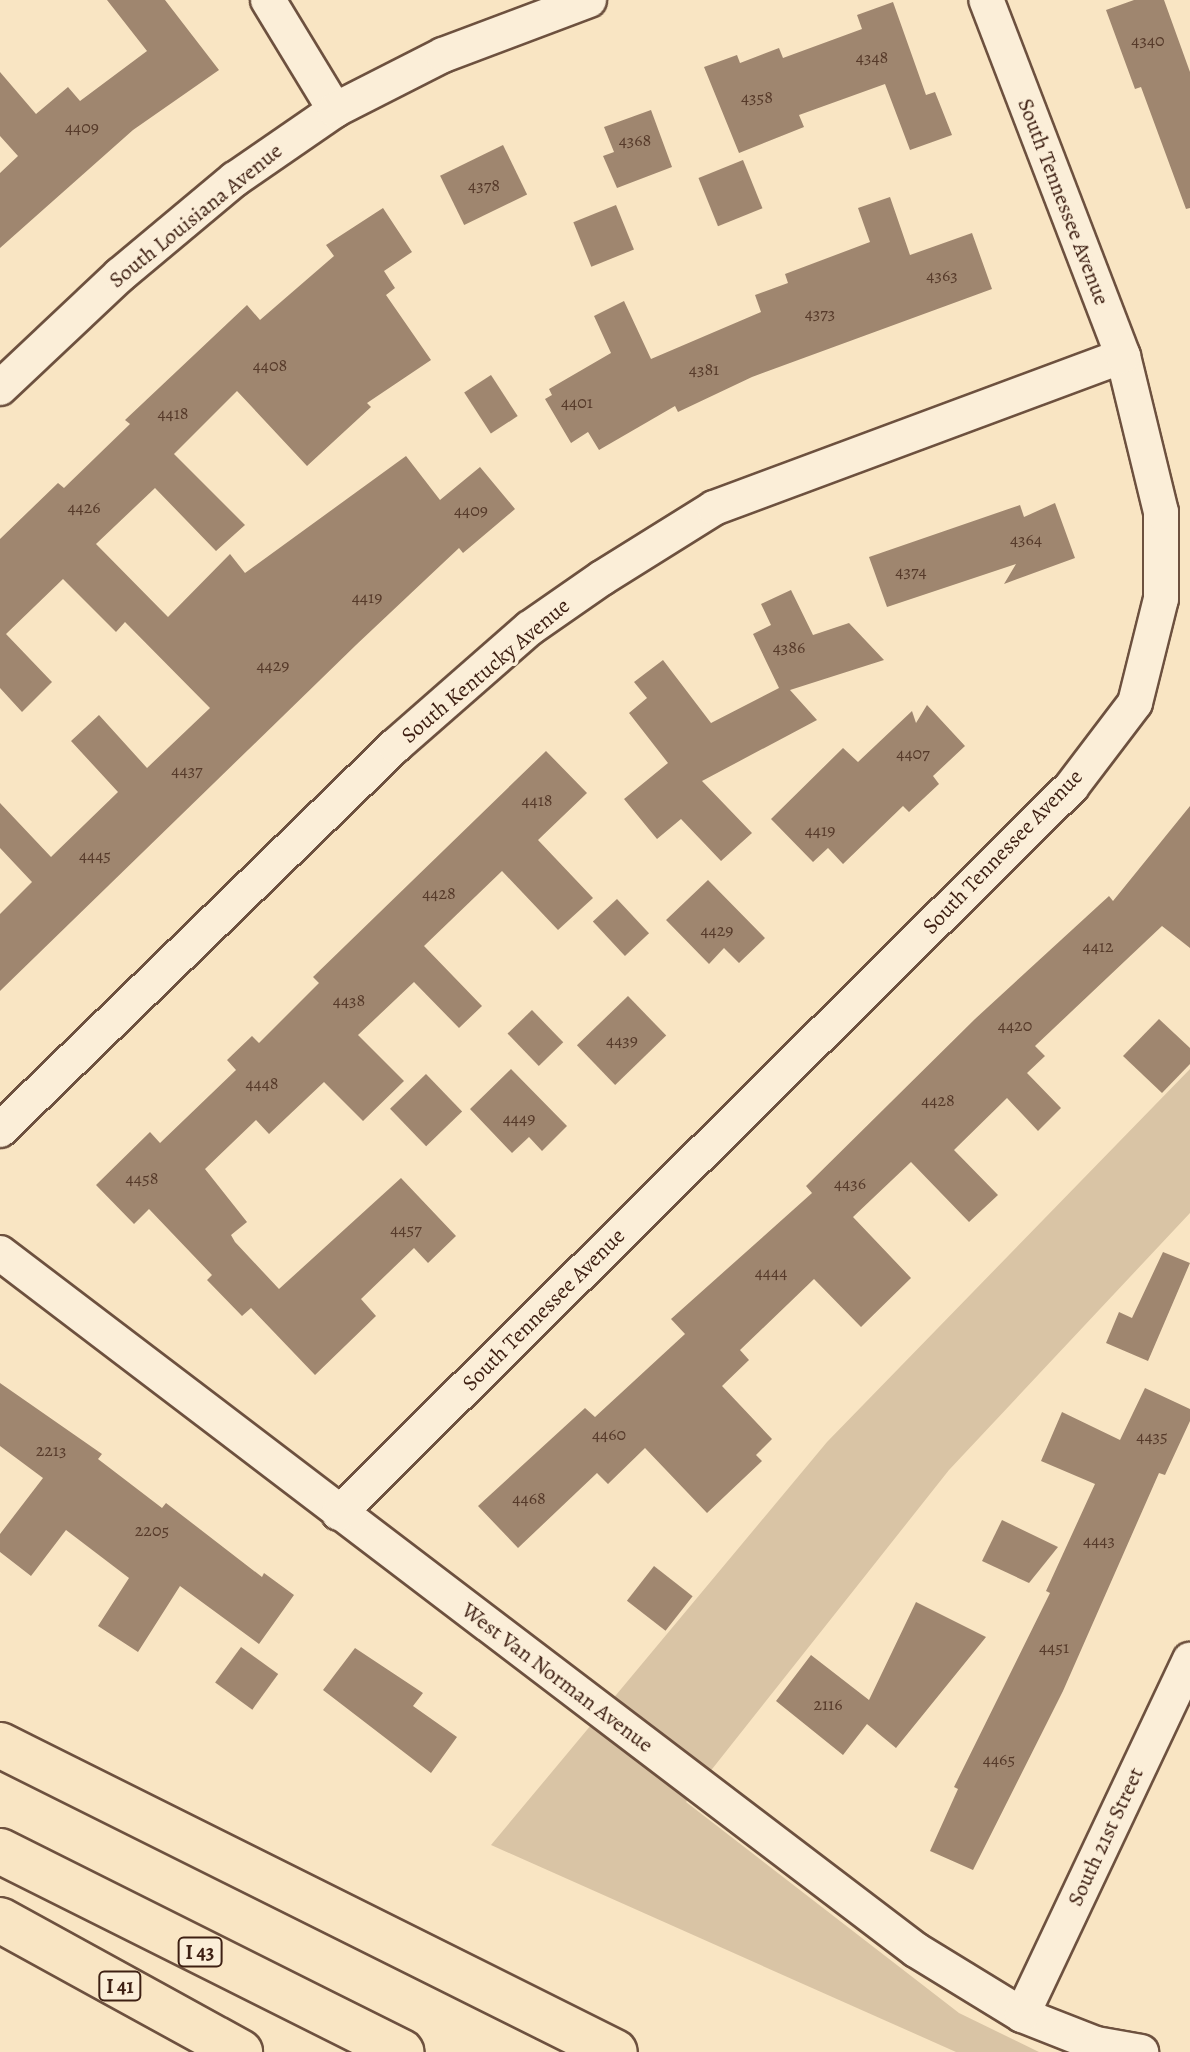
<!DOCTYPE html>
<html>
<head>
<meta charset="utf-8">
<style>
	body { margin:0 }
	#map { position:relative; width:1190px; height:2052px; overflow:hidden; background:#f9e5c3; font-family:Alegreya,serif }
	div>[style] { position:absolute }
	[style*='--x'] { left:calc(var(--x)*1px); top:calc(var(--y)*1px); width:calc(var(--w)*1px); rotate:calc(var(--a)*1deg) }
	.green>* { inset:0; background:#d9c4a5 }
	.building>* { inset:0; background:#9f866f; transform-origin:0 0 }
	.roads { filter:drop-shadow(2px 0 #6d513f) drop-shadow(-2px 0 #6d513f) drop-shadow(0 2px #6d513f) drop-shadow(0 -2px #6d513f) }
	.street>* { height:34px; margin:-17px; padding:0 17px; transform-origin:17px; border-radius:17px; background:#fbeed8 }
	.highway>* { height:44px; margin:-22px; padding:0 22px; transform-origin:22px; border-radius:22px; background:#f9e5c3 }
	span { translate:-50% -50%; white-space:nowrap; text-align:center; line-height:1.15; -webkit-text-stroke:7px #fbeed8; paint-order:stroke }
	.number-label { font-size:18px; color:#563a2a }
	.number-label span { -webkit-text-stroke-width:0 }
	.shield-label span { padding:2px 6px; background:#fbeed8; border:2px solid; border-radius:6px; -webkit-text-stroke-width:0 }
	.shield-label { font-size:20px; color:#3e2013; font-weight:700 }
	.street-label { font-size:22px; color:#3e2013 }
</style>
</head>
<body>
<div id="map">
	<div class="green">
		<div style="clip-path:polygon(1190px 1069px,1190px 1213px,949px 1470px,686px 1802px,959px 2013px,1039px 2052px,956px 2052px,491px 1845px,827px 1442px)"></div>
	</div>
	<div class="building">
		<div style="clip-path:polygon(107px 0,165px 0,219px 70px,133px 130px,0 248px,0 173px,18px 156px,0 136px,0 72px,36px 114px,68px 87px,80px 101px,147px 51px)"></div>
		<div style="clip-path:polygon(1134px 0,1164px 0,1190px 72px,1190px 208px,1186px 209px,1141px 87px,1135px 89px,1106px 10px)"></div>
		<div style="clip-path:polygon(893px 2px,926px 95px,935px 92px,952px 135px,910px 150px,885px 84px,799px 115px,804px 127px,739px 153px,704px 67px,737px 55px,740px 63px,779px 48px,783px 58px,862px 29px,857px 15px)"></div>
		<div style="clip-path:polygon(651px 110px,672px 167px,617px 188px,603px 156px,614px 152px,604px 127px)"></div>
		<div style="left:503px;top:145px;width:55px;height:70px;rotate:64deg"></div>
		<div style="left:743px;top:160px;width:52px;height:48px;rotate:68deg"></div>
		<div style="clip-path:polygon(890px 197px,910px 255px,972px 233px,992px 289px,752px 377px,678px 412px,675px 406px,599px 450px,588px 432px,571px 443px,545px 399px,552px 395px,549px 389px,611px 353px,594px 316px,624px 301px,651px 359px,761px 312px,755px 295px,788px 283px,785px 274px,870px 242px,858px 208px)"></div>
		<div style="left:616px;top:205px;width:48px;height:46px;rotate:68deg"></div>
		<div style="clip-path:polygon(383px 208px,412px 252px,384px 271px,395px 288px,386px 295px,431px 360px,367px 403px,371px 407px,307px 466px,237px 391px,174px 454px,245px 525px,216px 551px,155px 488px,96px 544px,168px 617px,230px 554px,245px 573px,406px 456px,440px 500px,480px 467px,515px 509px,463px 553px,459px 548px,356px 645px,0 991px,0 914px,32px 882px,0 848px,0 803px,51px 857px,118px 792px,71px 741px,99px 715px,147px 768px,210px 708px,125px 622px,116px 632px,63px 579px,6px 634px,52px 682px,22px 712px,0 688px,0 539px,58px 483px,64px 488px,130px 424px,125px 420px,247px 305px,260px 320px,334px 256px,326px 245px)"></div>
		<div style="left:491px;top:375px;width:49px;height:32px;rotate:57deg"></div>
		<div style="clip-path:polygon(1055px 503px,1075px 558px,1004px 584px,1016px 564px,887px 607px,869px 557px,1020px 505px,1024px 517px)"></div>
		<div style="clip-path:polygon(791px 590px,813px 635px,849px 623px,884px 660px,790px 690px,817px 720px,702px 781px,752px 833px,721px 861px,681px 819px,657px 839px,624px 799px,668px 763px,629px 713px,647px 698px,634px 682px,663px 660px,711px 723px,779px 688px,753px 634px,771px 625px,761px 604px)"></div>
		<div style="clip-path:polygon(927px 705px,965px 746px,933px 776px,939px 784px,909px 812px,903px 806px,843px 864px,828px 848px,813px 862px,771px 819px,843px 748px,858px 762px,912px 711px,916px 723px)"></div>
		<div style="clip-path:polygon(546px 751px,587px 793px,538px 840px,593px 898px,558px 930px,502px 871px,424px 946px,482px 1006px,459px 1028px,414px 982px,358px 1035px,404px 1081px,363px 1121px,324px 1082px,269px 1134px,256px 1120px,205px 1169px,247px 1222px,231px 1235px,235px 1242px,279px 1289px,401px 1178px,456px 1236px,428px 1263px,414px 1248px,361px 1299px,376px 1316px,315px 1375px,251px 1308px,242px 1316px,207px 1280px,212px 1275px,149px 1209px,134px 1224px,96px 1185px,150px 1132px,160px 1143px,236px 1070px,227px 1060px,252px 1036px,259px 1043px,319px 983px,313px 977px)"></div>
		<div style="clip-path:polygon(1190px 806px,1190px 948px,1162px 926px,1035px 1046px,1045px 1056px,1027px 1073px,1061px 1108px,1038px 1131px,1007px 1098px,954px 1150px,998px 1195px,969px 1222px,911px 1162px,853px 1217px,911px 1278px,861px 1327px,814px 1279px,740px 1350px,749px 1360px,722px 1386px,772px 1439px,756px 1455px,762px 1461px,707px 1513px,645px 1448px,608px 1484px,597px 1473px,518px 1548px,478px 1506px,585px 1408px,595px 1417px,685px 1334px,671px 1319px,812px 1193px,806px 1186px,975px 1019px,1109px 896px,1113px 901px)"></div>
		<div style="clip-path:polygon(708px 880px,765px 938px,739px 963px,724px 948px,709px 964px,666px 920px)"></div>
		<div style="left:617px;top:899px;width:47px;height:33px;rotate:47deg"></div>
		<div style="left:628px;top:996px;width:55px;height:71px;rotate:46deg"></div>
		<div style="left:532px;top:1010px;width:45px;height:34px;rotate:46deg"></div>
		<div style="clip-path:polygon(1159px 1019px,1190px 1048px,1190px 1064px,1162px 1093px,1123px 1056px)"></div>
		<div style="clip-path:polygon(511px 1069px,567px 1126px,542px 1151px,529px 1137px,512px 1153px,470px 1109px)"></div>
		<div style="left:426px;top:1074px;width:52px;height:50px;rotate:46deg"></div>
		<div style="clip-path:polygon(1163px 1252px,1190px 1263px,1148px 1361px,1106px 1343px,1119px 1312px,1132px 1318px)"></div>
		<div style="clip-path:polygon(0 1383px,102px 1454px,98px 1459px,162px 1508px,166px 1503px,262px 1577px,264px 1573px,294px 1595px,259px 1644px,180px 1586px,138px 1652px,98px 1626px,129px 1578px,66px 1530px,31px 1576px,0 1552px,0 1534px,43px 1478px,0 1446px)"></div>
		<div style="clip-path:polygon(1145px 1388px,1190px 1409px,1190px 1421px,1165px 1475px,1159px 1473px,1063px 1691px,973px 1870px,930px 1851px,958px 1789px,954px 1787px,1050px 1593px,1046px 1591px,1095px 1484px,1041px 1461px,1062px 1412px,1120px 1440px)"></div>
		<div style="clip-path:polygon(1002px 1520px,1058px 1547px,1029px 1583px,982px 1561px)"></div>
		<div style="left:654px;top:1566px;width:49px;height:44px;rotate:38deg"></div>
		<div style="clip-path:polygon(916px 1602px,986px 1637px,896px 1748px,867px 1724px,843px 1755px,776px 1701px,811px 1655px,869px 1700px)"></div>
		<div style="left:241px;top:1647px;width:46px;height:44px;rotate:36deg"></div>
		<div style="clip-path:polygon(355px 1648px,423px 1693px,413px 1706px,457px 1737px,431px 1773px,323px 1690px)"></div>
	</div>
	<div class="roads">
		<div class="street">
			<div style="--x:268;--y:0;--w:129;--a:58.7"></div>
			<div style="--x:0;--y:388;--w:165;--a:-43.3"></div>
			<div style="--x:120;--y:275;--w:150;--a:-39.9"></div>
			<div style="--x:235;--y:179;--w:121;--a:-34.6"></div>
			<div style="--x:335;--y:110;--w:121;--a:-27"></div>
			<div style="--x:443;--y:55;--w:156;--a:-20.6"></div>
			<div style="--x:0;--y:1130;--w:551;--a:-44.19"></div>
			<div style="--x:395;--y:746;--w:179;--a:-41.2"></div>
			<div style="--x:530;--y:628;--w:88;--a:-34.8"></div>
			<div style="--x:602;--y:578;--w:132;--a:-32"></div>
			<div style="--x:714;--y:508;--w:436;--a:-20.4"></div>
			<div style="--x:0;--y:1253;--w:1151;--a:37.27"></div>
			<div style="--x:916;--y:1950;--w:124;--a:31.5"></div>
			<div style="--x:1022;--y:2015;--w:79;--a:21.4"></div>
			<div style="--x:1096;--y:2044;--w:46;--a:10.1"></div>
			<div style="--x:339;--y:1513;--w:1032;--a:-44.76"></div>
			<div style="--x:1072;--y:786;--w:104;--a:-52.8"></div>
			<div style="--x:1135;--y:703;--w:107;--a:-76"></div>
			<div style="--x:1161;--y:599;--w:87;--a:-90"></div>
			<div style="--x:1161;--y:512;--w:161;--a:-103.7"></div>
			<div style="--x:1123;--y:356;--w:381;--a:-111"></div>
			<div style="--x:1022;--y:2015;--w:393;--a:-64.7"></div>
		</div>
		<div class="highway">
			<div style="--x:0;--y:1745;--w:687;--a:26.53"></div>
			<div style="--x:0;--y:1851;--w:449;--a:26.6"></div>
			<div style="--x:0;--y:1920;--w:274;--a:28.8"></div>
		</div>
	</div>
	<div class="number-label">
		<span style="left:1148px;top:40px">4340</span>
		<span style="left:872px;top:57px">4348</span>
		<span style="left:757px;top:97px">4358</span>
		<span style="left:82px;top:127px">4409</span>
		<span style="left:635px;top:140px">4368</span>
		<span style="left:484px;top:185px">4378</span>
		<span style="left:942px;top:275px">4363</span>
		<span style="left:820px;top:313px">4373</span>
		<span style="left:270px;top:365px">4408</span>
		<span style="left:704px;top:369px">4381</span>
		<span style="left:577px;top:402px">4401</span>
		<span style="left:173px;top:413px">4418</span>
		<span style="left:84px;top:507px">4426</span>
		<span style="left:471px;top:510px">4409</span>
		<span style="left:1026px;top:539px">4364</span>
		<span style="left:911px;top:571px">4374</span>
		<span style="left:367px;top:597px">4419</span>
		<span style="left:789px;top:647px">4386</span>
		<span style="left:273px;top:665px">4429</span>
		<span style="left:913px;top:753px">4407</span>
		<span style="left:187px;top:770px">4437</span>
		<span style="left:537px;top:800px">4418</span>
		<span style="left:820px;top:830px">4419</span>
		<span style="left:95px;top:855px">4445</span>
		<span style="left:439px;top:893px">4428</span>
		<span style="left:717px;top:930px">4429</span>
		<span style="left:1098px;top:946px">4412</span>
		<span style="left:349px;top:1000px">4438</span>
		<span style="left:1015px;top:1025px">4420</span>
		<span style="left:622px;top:1040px">4439</span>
		<span style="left:262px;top:1083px">4448</span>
		<span style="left:938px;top:1100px">4428</span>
		<span style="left:519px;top:1118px">4449</span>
		<span style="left:142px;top:1178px">4458</span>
		<span style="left:850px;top:1183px">4436</span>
		<span style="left:406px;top:1229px">4457</span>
		<span style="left:771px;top:1272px">4444</span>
		<span style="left:609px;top:1434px">4460</span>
		<span style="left:1152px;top:1436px">4435</span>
		<span style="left:51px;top:1450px">2213</span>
		<span style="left:529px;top:1498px">4468</span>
		<span style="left:152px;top:1530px">2205</span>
		<span style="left:1099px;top:1540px">4443</span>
		<span style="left:1054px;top:1647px">4451</span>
		<span style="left:828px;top:1704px">2116</span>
		<span style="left:999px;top:1759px">4465</span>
	</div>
	<div class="shield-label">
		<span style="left:200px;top:1952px">I 43</span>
		<span style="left:120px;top:1986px">I 41</span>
	</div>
	<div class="street-label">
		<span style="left:1063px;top:202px;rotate:69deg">South Tennessee Avenue</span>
		<span style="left:196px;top:216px;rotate:-39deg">South Louisiana Avenue</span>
		<span style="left:486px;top:671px;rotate:-40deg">South Kentucky Avenue</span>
		<span style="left:1003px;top:852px;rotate:-46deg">South Tennessee Avenue</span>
		<span style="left:544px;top:1310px;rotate:-45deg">South Tennessee Avenue</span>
		<span style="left:557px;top:1678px;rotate:37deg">West Van Norman Avenue</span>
		<span style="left:1106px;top:1837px;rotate:-65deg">South 21st Street</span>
	</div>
</div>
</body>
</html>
